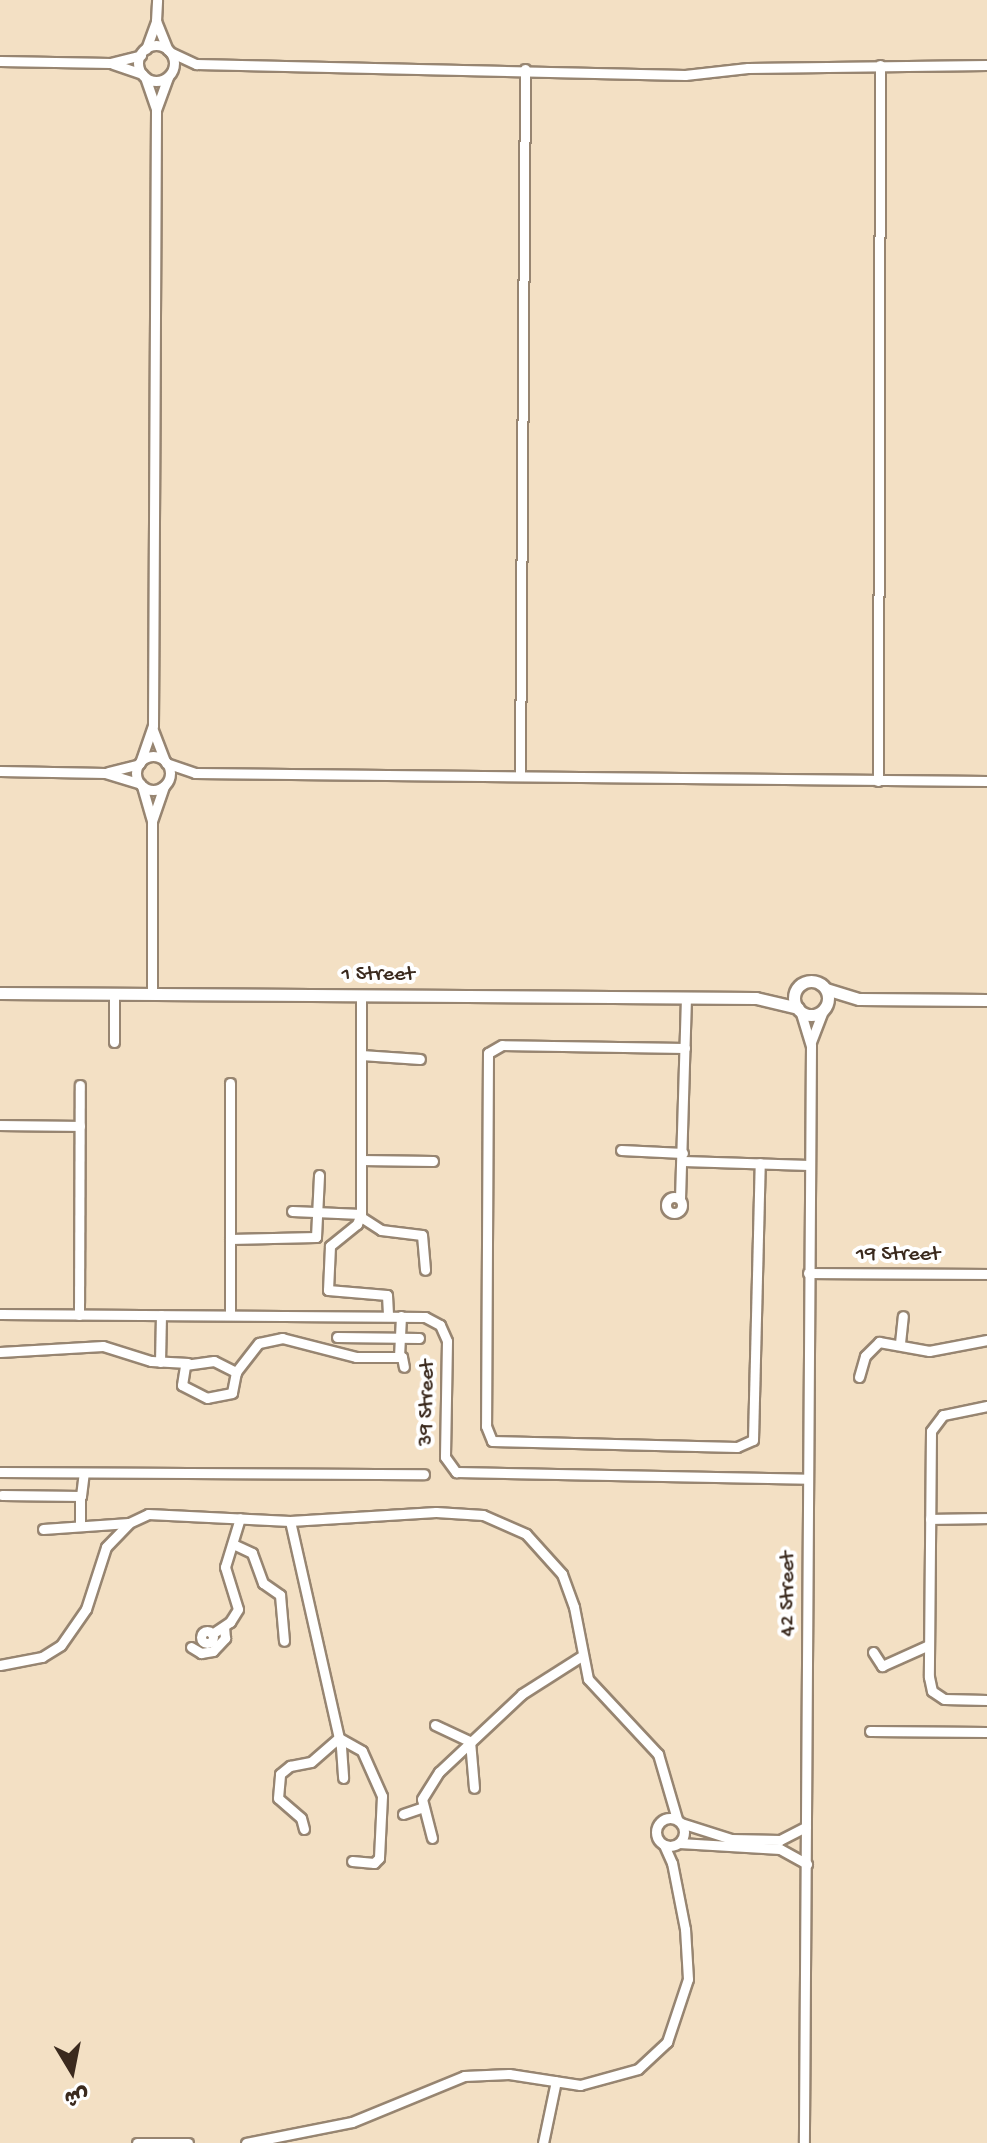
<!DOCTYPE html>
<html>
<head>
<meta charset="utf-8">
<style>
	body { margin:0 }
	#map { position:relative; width:987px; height:2143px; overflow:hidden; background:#f3e0c4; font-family:"Gochi Hand","Playpen Sans Arabic",sans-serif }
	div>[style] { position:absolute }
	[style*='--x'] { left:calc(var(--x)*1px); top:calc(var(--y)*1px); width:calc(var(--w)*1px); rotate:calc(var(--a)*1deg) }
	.roads { filter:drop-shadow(2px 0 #978571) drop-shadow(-2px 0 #978571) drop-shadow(0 2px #978571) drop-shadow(0 -2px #978571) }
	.minor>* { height:9px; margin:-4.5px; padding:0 4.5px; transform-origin:4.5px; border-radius:4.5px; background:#fff }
	.minor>.ring { margin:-4.5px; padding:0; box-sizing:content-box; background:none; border:9px solid #fff; border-radius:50% }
	.tertiary>* { height:11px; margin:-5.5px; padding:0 5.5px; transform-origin:5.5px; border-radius:5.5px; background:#fff }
	.tertiary>.ring { margin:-5.5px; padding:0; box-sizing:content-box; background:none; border:11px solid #fff; border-radius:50% }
	span { translate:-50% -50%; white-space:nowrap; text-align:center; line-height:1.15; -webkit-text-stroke:8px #fff; paint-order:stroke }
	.street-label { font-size:22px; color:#3b2a1e }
	.north { position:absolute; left:32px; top:2031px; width:80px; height:80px; -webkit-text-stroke:6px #fff; paint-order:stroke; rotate:170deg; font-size:22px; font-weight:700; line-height:32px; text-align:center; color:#3b2a1e }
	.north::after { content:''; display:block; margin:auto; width:28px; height:36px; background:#3b2a1e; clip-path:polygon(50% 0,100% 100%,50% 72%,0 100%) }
</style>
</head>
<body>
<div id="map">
	<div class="roads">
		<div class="minor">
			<div style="--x:156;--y:21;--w:31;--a:68"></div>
			<div class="ring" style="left:138px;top:45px;width:27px;height:27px"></div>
			<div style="--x:146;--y:49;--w:30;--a:-70"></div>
			<div style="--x:156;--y:21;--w:21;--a:-87"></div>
			<div style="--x:170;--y:52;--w:29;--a:25"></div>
			<div style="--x:196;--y:64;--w:489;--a:1.3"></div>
			<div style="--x:685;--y:75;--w:63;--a:-6.3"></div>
			<div style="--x:748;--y:68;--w:239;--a:-0.7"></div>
			<div style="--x:0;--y:61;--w:110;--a:1"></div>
			<div style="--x:110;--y:63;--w:32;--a:-14"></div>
			<div style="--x:113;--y:64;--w:31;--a:19"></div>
			<div style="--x:145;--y:77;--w:31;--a:71"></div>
			<div style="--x:153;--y:730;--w:33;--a:69"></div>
			<div class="ring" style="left:136px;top:756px;width:25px;height:25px"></div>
			<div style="--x:140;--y:763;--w:39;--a:-71"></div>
			<div style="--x:153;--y:726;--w:616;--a:-89.72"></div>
			<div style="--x:156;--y:110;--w:35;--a:-70"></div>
			<div style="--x:166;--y:763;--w:31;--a:19"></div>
			<div style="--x:195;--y:773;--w:792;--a:0.58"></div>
			<div style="--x:0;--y:771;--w:105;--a:1.1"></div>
			<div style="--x:105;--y:773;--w:37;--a:17"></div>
			<div style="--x:108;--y:772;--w:32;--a:-14"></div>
			<div style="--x:520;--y:773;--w:704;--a:-89.59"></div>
			<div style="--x:878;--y:781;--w:716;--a:-89.84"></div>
			<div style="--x:142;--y:786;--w:33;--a:74"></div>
			<div style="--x:114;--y:994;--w:48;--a:90"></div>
			<div style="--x:152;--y:994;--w:173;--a:-90"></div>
			<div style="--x:152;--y:821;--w:37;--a:-71"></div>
			<div style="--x:361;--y:996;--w:218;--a:90"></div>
			<div style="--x:361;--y:1214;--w:11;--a:112"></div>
			<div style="--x:357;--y:1224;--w:35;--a:141"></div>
			<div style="--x:330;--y:1246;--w:44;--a:92.6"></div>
			<div style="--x:328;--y:1290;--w:59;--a:4.8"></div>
			<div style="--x:387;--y:1295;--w:21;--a:87"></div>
			<div style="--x:800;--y:1010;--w:37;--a:73"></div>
			<div style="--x:811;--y:1045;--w:1098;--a:90.37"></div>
			<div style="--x:811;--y:1042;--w:33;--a:-69"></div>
			<div style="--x:685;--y:1048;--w:183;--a:-179.1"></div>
			<div style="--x:502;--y:1045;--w:16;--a:150"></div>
			<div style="--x:488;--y:1053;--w:373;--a:90.3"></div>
			<div style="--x:486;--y:1426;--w:16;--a:68"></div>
			<div style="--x:492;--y:1441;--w:245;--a:1.4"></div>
			<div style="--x:737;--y:1447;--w:17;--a:-24"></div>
			<div style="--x:753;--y:1440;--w:277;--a:-88.6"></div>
			<div style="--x:361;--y:1055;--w:59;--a:3.9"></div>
			<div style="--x:0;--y:1125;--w:80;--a:0.7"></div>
			<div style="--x:621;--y:1150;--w:62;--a:2.8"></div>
			<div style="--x:361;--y:1160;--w:72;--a:0.8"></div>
			<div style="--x:683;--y:1161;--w:126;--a:1.8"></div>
			<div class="ring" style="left:666px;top:1197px;width:7px;height:7px"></div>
			<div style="--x:680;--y:1199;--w:201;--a:-88.3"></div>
			<div style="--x:292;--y:1211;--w:69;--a:2.5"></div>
			<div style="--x:361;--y:1217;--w:24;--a:33"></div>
			<div style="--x:381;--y:1230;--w:41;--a:7"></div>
			<div style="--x:422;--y:1235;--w:35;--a:85"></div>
			<div style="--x:230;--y:1239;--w:86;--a:-1.3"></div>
			<div style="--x:316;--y:1237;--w:62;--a:-87.2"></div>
			<div style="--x:808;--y:1273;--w:179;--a:0.3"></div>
			<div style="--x:0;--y:1314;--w:425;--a:0.4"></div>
			<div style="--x:425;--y:1317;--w:17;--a:28"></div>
			<div style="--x:440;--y:1325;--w:17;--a:66"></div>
			<div style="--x:447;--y:1341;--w:116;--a:91"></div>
			<div style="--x:445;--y:1457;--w:19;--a:54"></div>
			<div style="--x:456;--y:1472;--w:352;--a:1.1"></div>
			<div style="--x:79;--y:1315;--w:230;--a:-89.8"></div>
			<div style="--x:230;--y:1315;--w:232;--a:-90"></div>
			<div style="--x:337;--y:1337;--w:82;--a:0.7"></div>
			<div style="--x:900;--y:1343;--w:27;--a:-84"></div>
			<div style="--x:0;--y:1352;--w:103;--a:-3.3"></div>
			<div style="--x:103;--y:1346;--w:50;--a:17.4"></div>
			<div style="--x:151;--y:1361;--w:37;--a:3"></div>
			<div style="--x:399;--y:1357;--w:41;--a:-87.2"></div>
			<div style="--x:214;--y:1361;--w:25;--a:27"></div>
			<div style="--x:236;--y:1372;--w:21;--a:101"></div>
			<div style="--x:232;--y:1393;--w:25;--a:169"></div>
			<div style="--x:207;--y:1398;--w:28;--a:-153"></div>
			<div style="--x:182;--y:1385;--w:20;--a:-81"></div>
			<div style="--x:185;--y:1365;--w:29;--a:-8"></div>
			<div style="--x:160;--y:1362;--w:47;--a:-88.8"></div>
			<div style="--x:236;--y:1372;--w:37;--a:-52"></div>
			<div style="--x:259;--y:1343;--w:24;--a:-12"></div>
			<div style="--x:282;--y:1338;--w:76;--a:14.4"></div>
			<div style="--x:356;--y:1357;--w:46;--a:0"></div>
			<div style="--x:402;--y:1357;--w:10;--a:79"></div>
			<div style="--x:859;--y:1377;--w:22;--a:-74"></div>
			<div style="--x:865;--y:1356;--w:20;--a:-45"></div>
			<div style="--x:879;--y:1342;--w:51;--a:10.2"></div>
			<div style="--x:929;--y:1351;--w:59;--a:-10.7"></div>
			<div style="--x:987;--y:1406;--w:45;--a:168.4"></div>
			<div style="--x:943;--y:1415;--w:20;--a:127"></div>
			<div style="--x:931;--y:1431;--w:246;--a:90.5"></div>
			<div style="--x:929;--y:1677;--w:14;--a:78"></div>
			<div style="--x:932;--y:1691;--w:14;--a:34"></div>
			<div style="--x:944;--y:1699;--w:43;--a:1.3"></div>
			<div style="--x:0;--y:1472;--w:424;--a:0.3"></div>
			<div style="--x:2;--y:1495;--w:79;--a:0.7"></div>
			<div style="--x:81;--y:1496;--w:23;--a:-83"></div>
			<div style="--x:930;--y:1519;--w:57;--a:-1"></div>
			<div style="--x:290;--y:1521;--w:232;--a:77.3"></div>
			<div style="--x:341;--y:1747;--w:31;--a:86"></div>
			<div style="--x:80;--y:1524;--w:27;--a:-90"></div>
			<div style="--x:43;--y:1529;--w:86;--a:-4"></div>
			<div style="--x:233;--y:1544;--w:21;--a:25"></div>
			<div style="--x:252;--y:1553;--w:32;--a:70"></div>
			<div style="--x:263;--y:1583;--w:21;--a:35"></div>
			<div style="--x:280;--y:1595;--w:46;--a:85"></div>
			<div class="ring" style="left:201px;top:1631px;width:3px;height:3px"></div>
			<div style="--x:212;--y:1634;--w:22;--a:-34"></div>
			<div style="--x:230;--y:1622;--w:15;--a:-58"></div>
			<div style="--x:238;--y:1609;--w:44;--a:-107.2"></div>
			<div style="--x:225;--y:1567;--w:51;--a:-73"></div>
			<div style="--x:191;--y:1647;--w:12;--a:31"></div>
			<div style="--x:201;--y:1653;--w:12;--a:-9"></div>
			<div style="--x:213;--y:1651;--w:18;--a:-47"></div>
			<div style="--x:225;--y:1638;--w:11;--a:-95"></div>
			<div style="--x:873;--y:1652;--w:17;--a:57"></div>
			<div style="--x:882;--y:1666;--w:51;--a:-24.1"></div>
			<div style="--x:0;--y:1665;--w:43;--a:-10.8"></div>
			<div style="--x:42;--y:1657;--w:22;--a:-32"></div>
			<div style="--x:61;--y:1645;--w:44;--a:-55.2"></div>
			<div style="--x:86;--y:1609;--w:65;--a:-72.1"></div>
			<div style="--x:106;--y:1547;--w:33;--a:-46"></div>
			<div style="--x:129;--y:1523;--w:21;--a:-25"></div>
			<div style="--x:148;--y:1514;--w:142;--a:2.8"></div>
			<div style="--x:290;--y:1521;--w:146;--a:-3.5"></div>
			<div style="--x:436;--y:1512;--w:47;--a:3.7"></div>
			<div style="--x:483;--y:1515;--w:47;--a:23.8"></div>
			<div style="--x:526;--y:1534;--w:54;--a:48"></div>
			<div style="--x:562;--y:1574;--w:35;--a:70"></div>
			<div style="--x:574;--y:1607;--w:73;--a:79"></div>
			<div style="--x:588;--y:1679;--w:103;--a:47"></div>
			<div style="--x:658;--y:1754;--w:68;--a:73.7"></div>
			<div style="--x:435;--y:1725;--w:38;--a:25"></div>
			<div style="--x:470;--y:1741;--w:47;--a:85.1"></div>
			<div style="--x:870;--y:1731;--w:117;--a:0.5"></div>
			<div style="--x:403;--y:1814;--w:21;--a:-19"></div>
			<div class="ring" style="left:656px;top:1818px;width:19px;height:19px"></div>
			<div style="--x:681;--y:1823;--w:52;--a:17.7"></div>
			<div style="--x:731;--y:1839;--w:49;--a:1.2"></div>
			<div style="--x:780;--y:1840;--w:29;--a:-27"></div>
			<div style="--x:304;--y:1829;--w:11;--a:-105"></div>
			<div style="--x:301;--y:1818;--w:30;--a:-139"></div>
			<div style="--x:278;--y:1798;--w:24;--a:-85"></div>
			<div style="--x:280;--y:1774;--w:13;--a:-39"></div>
			<div style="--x:290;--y:1766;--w:21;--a:-11"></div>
			<div style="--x:311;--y:1762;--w:37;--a:-41"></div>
			<div style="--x:339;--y:1738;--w:26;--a:29"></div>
			<div style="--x:362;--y:1751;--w:49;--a:66"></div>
			<div style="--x:382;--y:1796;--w:62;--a:92.8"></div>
			<div style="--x:379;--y:1858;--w:7;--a:135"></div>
			<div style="--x:374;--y:1863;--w:22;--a:-175"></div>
			<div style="--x:432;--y:1838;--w:40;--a:-104.4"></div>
			<div style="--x:422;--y:1799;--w:32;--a:-58"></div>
			<div style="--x:439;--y:1772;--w:114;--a:-43.2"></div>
			<div style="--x:522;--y:1694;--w:69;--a:-32.5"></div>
			<div style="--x:679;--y:1843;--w:101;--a:3.4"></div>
			<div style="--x:780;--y:1849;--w:31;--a:29"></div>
			<div style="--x:137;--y:2143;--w:51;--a:0"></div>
			<div style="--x:246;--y:2143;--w:108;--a:-11.2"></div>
			<div style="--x:352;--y:2122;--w:121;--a:-22.3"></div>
			<div style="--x:464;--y:2076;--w:45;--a:-2.5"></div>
			<div style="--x:509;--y:2074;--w:72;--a:8.8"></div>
			<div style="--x:580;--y:2085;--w:60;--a:-15.4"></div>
			<div style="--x:638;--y:2069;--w:40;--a:-43"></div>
			<div style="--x:667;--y:2042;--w:66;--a:-71.6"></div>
			<div style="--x:688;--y:1979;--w:50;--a:-93.4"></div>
			<div style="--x:685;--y:1929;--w:67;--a:-101.1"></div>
			<div style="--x:672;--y:1863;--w:20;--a:-114"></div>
			<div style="--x:543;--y:2143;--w:63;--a:-78.2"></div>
		</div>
		<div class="tertiary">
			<div class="ring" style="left:794px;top:981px;width:23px;height:23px"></div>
			<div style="--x:826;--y:989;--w:34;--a:17"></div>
			<div style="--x:859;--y:999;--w:128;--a:0.4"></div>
			<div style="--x:0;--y:993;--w:756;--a:0.38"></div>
			<div style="--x:756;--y:998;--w:43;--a:13.4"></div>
		</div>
	</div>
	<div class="street-label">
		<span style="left:378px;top:976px">1 Street</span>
		<span style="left:898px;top:1256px">19 Street</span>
		<span style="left:428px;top:1403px;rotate:-89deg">39 Street</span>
		<span style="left:789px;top:1594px;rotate:-90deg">42 Street</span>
	</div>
	<div class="north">ش</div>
</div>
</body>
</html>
